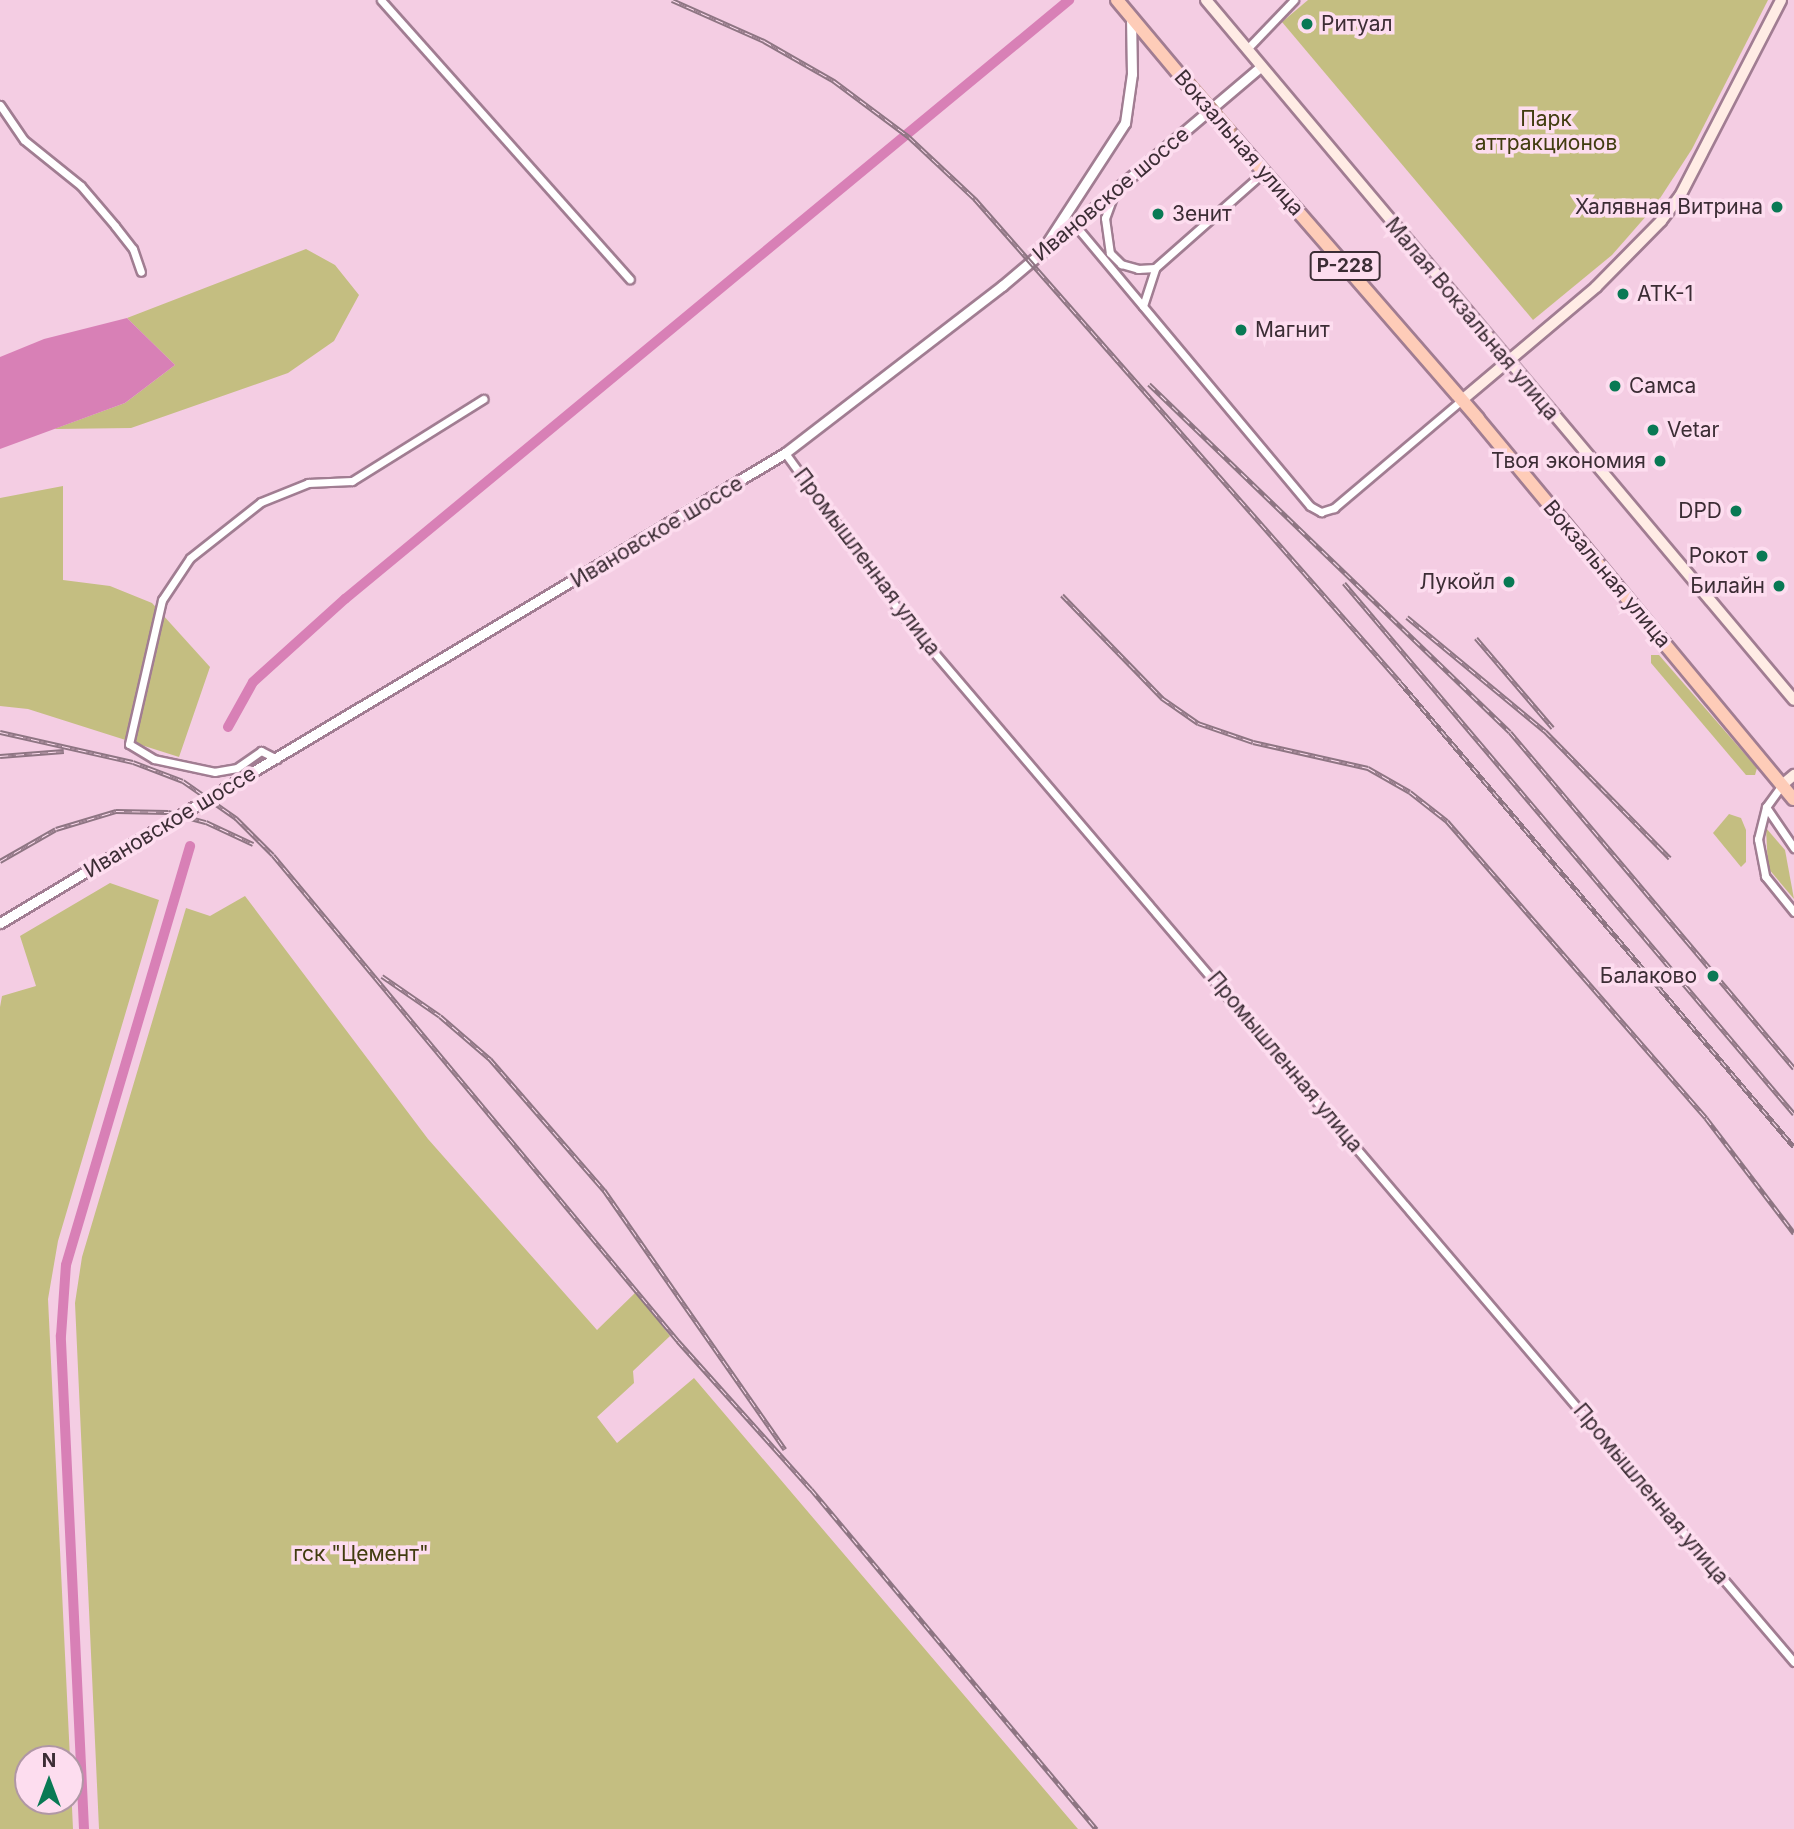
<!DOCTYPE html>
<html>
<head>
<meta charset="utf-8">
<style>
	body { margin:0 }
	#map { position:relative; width:1794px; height:1829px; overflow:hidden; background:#f4cde3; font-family:Inter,sans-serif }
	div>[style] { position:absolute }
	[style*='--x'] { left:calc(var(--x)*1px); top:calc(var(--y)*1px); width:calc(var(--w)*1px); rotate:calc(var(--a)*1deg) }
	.green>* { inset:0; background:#c4be81 }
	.water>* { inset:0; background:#d880b6 }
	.canal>* { height:10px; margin:-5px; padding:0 5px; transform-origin:5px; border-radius:5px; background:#d880b6 }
	.roads { filter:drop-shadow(2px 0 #a17d92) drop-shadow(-2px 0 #a17d92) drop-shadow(0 2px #a17d92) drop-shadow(0 -2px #a17d92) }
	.minor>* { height:7px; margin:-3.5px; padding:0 3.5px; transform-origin:3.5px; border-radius:3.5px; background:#fff }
	.tertiary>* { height:9px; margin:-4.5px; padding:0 4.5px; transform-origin:4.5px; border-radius:4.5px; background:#fff }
	.secondary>* { height:10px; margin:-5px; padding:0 5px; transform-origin:5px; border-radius:5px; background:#ffece5 }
	.trunk>* { height:12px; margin:-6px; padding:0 6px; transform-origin:6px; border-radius:6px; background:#feccb8 }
	.rail>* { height:5px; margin-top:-2.5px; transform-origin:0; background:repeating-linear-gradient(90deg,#fdddef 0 8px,#8e7583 0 16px); box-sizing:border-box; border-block:2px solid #8e7583 }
	.bridges { filter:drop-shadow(2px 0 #ba8d7f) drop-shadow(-2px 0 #ba8d7f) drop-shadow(0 2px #ba8d7f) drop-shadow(0 -2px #ba8d7f) }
	.trunk-bridge>* { height:12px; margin:-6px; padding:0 6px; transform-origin:6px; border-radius:6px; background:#feccb8 }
	.dots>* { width:19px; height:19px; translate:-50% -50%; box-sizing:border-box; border:4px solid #fdddef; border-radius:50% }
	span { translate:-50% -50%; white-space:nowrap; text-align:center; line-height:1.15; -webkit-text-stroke:7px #fdddef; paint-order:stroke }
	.shield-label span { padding:2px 5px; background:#fdddef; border:2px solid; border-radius:5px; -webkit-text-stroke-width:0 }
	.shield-label { font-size:19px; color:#3c2d35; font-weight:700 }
	.poi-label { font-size:21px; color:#3c2d35 }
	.left { translate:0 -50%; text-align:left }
	.right { translate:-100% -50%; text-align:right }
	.park-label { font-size:21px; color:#413c0f }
	.street-label { font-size:21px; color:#3c2d35 }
	.north { position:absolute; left:14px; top:1745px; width:70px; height:70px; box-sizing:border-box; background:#fdddef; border:2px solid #b097a5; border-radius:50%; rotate:0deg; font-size:19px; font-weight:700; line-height:28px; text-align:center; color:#3c2d35 }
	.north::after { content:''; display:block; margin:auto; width:24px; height:32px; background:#097954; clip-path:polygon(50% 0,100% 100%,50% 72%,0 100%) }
</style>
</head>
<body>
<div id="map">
	<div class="green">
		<div style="clip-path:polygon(1308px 0,1768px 0,1692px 149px,1655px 206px,1612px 255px,1533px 320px,1282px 22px)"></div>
		<div style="clip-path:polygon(306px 249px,335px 265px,359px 295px,334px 341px,288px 373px,131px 428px,54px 429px,125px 403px,175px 365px,127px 318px)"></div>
		<div style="clip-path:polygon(63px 486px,63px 580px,110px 586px,152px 603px,210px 667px,179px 757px,28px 709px,0 706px,0 498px)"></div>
		<div style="clip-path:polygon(1651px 655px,1659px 655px,1757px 768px,1755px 775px,1746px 775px,1651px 663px)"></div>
		<div style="clip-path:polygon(1729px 814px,1741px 818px,1746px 830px,1746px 862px,1741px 867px,1713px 833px)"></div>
		<div style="clip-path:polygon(1766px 828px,1785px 850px,1794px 899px,1768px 868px)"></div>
		<div style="clip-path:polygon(110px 883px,159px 900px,58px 1241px,48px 1299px,70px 1759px,28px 1759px,28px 1801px,70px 1801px,70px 1764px,73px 1829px,0 1829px,0 1007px,2px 996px,36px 986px,20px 936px)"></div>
		<div style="clip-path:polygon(245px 896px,428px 1139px,597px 1330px,636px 1292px,670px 1336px,633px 1371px,634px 1383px,597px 1417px,617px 1443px,694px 1378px,1078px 1829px,99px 1829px,75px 1303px,82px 1257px,186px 908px,210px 916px)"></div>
	</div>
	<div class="water">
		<div style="clip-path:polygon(127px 318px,175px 365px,125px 403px,0 449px,0 357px,44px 339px)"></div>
	</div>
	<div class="canal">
		<div style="--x:228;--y:727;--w:51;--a:-60.9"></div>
		<div style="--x:253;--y:682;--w:124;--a:-42.1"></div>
		<div style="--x:345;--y:599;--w:940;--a:-39.6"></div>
		<div style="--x:84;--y:1829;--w:494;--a:-92.7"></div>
		<div style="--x:61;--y:1336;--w:71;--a:-86"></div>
		<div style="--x:66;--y:1265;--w:437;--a:-73.5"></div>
	</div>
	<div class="roads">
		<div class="minor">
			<div style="--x:381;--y:0;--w:374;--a:48.3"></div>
			<div style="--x:1247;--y:49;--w:68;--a:-46.2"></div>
			<div style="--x:0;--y:105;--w:42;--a:55.6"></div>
			<div style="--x:24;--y:140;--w:73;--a:38.9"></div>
			<div style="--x:81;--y:186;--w:52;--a:49.6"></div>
			<div style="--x:115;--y:226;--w:29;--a:52"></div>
			<div style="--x:133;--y:249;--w:24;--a:71"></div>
			<div style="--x:1115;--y:191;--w:29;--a:110"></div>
			<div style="--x:1105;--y:218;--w:35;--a:82"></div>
			<div style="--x:1110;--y:253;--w:16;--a:45"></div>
			<div style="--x:1121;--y:264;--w:18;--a:16"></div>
			<div style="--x:1138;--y:269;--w:17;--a:-3"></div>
			<div style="--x:1075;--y:225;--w:366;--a:50.1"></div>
			<div style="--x:1310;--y:506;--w:13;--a:29"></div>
			<div style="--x:1321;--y:512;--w:14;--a:-17"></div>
			<div style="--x:1334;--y:508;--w:167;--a:-40.2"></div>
			<div style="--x:1143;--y:306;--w:40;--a:-72"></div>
			<div style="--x:1155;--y:268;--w:145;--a:-41.4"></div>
			<div style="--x:785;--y:453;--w:201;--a:54.1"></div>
			<div style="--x:903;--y:616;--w:1374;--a:49.58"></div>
			<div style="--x:277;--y:759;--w:18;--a:-153"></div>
			<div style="--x:261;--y:751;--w:29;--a:145"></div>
			<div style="--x:237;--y:768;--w:22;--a:170"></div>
			<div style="--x:215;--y:772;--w:62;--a:-168"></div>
			<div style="--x:154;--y:759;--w:29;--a:-149"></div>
			<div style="--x:129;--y:744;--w:148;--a:-77.1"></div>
			<div style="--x:162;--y:600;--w:50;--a:-56.3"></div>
			<div style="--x:190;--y:558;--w:90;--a:-38.3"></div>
			<div style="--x:261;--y:502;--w:51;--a:-22"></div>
			<div style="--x:308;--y:483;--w:44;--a:-2.6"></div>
			<div style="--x:352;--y:481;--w:155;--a:-32"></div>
			<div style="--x:1782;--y:785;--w:27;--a:126"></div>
			<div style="--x:1766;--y:807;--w:33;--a:104"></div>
			<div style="--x:1758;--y:839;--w:38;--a:79"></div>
			<div style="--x:1765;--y:876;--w:46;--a:51.1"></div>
			<div style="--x:1766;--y:807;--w:50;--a:55.7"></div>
		</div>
		<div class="tertiary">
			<div style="--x:1045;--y:246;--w:147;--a:-57"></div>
			<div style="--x:1125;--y:123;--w:49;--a:-81.9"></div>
			<div style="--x:1132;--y:74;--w:56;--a:-91"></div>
			<div style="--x:0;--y:923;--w:915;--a:-30.91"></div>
			<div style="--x:785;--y:453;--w:274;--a:-37.6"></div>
			<div style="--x:1002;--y:286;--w:340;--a:-40.3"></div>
		</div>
		<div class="secondary">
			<div style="--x:1206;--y:0;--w:914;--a:49.97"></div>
			<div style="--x:1462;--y:400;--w:175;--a:-40.1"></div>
			<div style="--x:1596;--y:287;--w:93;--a:-45.4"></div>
			<div style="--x:1661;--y:221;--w:31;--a:-53"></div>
			<div style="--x:1680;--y:196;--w:220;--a:-62.7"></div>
			<div style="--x:1782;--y:785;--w:16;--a:-40"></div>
		</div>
		<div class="trunk">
			<div style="--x:1117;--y:0;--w:112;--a:50.1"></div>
			<div style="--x:1228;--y:131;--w:381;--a:49"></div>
			<div style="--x:1478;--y:419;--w:494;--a:50.3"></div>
		</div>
	</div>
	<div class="rail">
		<div style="--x:672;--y:0;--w:101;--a:24"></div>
		<div style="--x:764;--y:41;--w:81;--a:29.7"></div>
		<div style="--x:834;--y:81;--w:94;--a:36.7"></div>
		<div style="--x:909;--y:137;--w:91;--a:43.2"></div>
		<div style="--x:975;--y:199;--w:643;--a:48.65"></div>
		<div style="--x:1400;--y:682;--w:609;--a:49.72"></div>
		<div style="--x:1149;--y:384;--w:501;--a:43.95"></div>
		<div style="--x:1510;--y:732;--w:440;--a:49.8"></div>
		<div style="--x:1344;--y:583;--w:696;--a:49.72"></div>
		<div style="--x:1062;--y:595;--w:144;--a:45.8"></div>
		<div style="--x:1162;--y:698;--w:44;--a:34.8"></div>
		<div style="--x:1198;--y:723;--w:58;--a:19.1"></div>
		<div style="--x:1253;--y:742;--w:118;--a:12.7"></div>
		<div style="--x:1368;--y:768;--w:48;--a:29.7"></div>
		<div style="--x:1410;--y:792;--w:47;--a:38.1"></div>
		<div style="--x:1447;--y:821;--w:394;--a:48.9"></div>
		<div style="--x:1706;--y:1118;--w:145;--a:52.6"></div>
		<div style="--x:1407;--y:617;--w:179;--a:39.6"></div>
		<div style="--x:1545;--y:731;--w:178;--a:45.5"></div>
		<div style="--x:1476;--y:638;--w:118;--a:49.5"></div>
		<div style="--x:0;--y:732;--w:136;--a:12.7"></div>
		<div style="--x:133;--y:762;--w:53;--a:20.8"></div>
		<div style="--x:183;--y:781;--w:65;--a:34.9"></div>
		<div style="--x:236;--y:818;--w:52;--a:45"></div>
		<div style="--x:273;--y:855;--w:633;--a:50.19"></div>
		<div style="--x:678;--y:1341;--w:199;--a:48.1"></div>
		<div style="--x:811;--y:1489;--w:444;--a:50"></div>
		<div style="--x:0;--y:756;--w:64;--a:-4.5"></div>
		<div style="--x:0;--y:861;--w:64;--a:-29.7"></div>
		<div style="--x:56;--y:829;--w:63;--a:-16.7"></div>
		<div style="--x:116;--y:811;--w:52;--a:1.1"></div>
		<div style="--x:168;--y:812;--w:39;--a:15"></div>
		<div style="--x:206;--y:822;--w:52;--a:25.1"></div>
		<div style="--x:382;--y:976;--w:70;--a:34.6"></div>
		<div style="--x:440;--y:1016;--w:66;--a:40.7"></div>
		<div style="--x:490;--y:1059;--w:174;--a:49"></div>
		<div style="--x:604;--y:1190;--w:316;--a:55.1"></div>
	</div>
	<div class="bridges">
		<div class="trunk-bridge">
			<div style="--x:1189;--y:86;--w:60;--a:49.1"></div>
		</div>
	</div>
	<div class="dots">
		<div style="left:1307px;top:24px;background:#097954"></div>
		<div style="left:1777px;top:207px;background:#097954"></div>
		<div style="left:1158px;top:214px;background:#097954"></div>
		<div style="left:1623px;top:294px;background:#097954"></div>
		<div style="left:1241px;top:330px;background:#097954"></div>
		<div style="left:1615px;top:386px;background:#097954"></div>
		<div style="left:1653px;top:430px;background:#097954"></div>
		<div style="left:1660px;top:461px;background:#097954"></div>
		<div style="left:1736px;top:511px;background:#097954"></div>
		<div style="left:1762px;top:556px;background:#097954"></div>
		<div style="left:1509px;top:582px;background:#097954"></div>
		<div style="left:1779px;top:586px;background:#097954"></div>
		<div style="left:1713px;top:976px;background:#097954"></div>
	</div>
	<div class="shield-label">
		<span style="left:1345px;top:266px">Р-228</span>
	</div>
	<div class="poi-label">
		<span class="left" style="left:1321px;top:24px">Ритуал</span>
		<span class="right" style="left:1763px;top:207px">Халявная Витрина</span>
		<span class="left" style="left:1172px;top:214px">Зенит</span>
		<span class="left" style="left:1637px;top:294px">АТК-1</span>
		<span class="left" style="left:1255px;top:330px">Магнит</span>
		<span class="left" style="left:1629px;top:386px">Самса</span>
		<span class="left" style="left:1667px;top:430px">Vetar</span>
		<span class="right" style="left:1646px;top:461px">Твоя экономия</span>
		<span class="right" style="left:1722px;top:511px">DPD</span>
		<span class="right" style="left:1748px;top:556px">Рокот</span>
		<span class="right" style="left:1495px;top:582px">Лукойл</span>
		<span class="right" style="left:1765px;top:586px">Билайн</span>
		<span class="right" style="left:1697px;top:976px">Балаково</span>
	</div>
	<div class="park-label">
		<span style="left:1546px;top:131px">Парк<br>аттракционов</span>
		<span style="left:361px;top:1554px">гск "Цемент"</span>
	</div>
	<div class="street-label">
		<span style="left:1239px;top:143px;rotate:49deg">Вокзальная улица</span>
		<span style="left:1111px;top:194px;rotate:-40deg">Ивановское шоссе</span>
		<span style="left:1472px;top:319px;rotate:50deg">Малая Вокзальная улица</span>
		<span style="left:657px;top:532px;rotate:-31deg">Ивановское шоссе</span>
		<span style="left:867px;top:562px;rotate:53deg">Промышленная улица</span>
		<span style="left:1607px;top:574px;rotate:50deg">Вокзальная улица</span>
		<span style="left:170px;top:822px;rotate:-31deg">Ивановское шоссе</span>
		<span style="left:1285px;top:1062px;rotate:50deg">Промышленная улица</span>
		<span style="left:1651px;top:1494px;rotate:50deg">Промышленная улица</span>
	</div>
	<div class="north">N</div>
</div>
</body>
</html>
